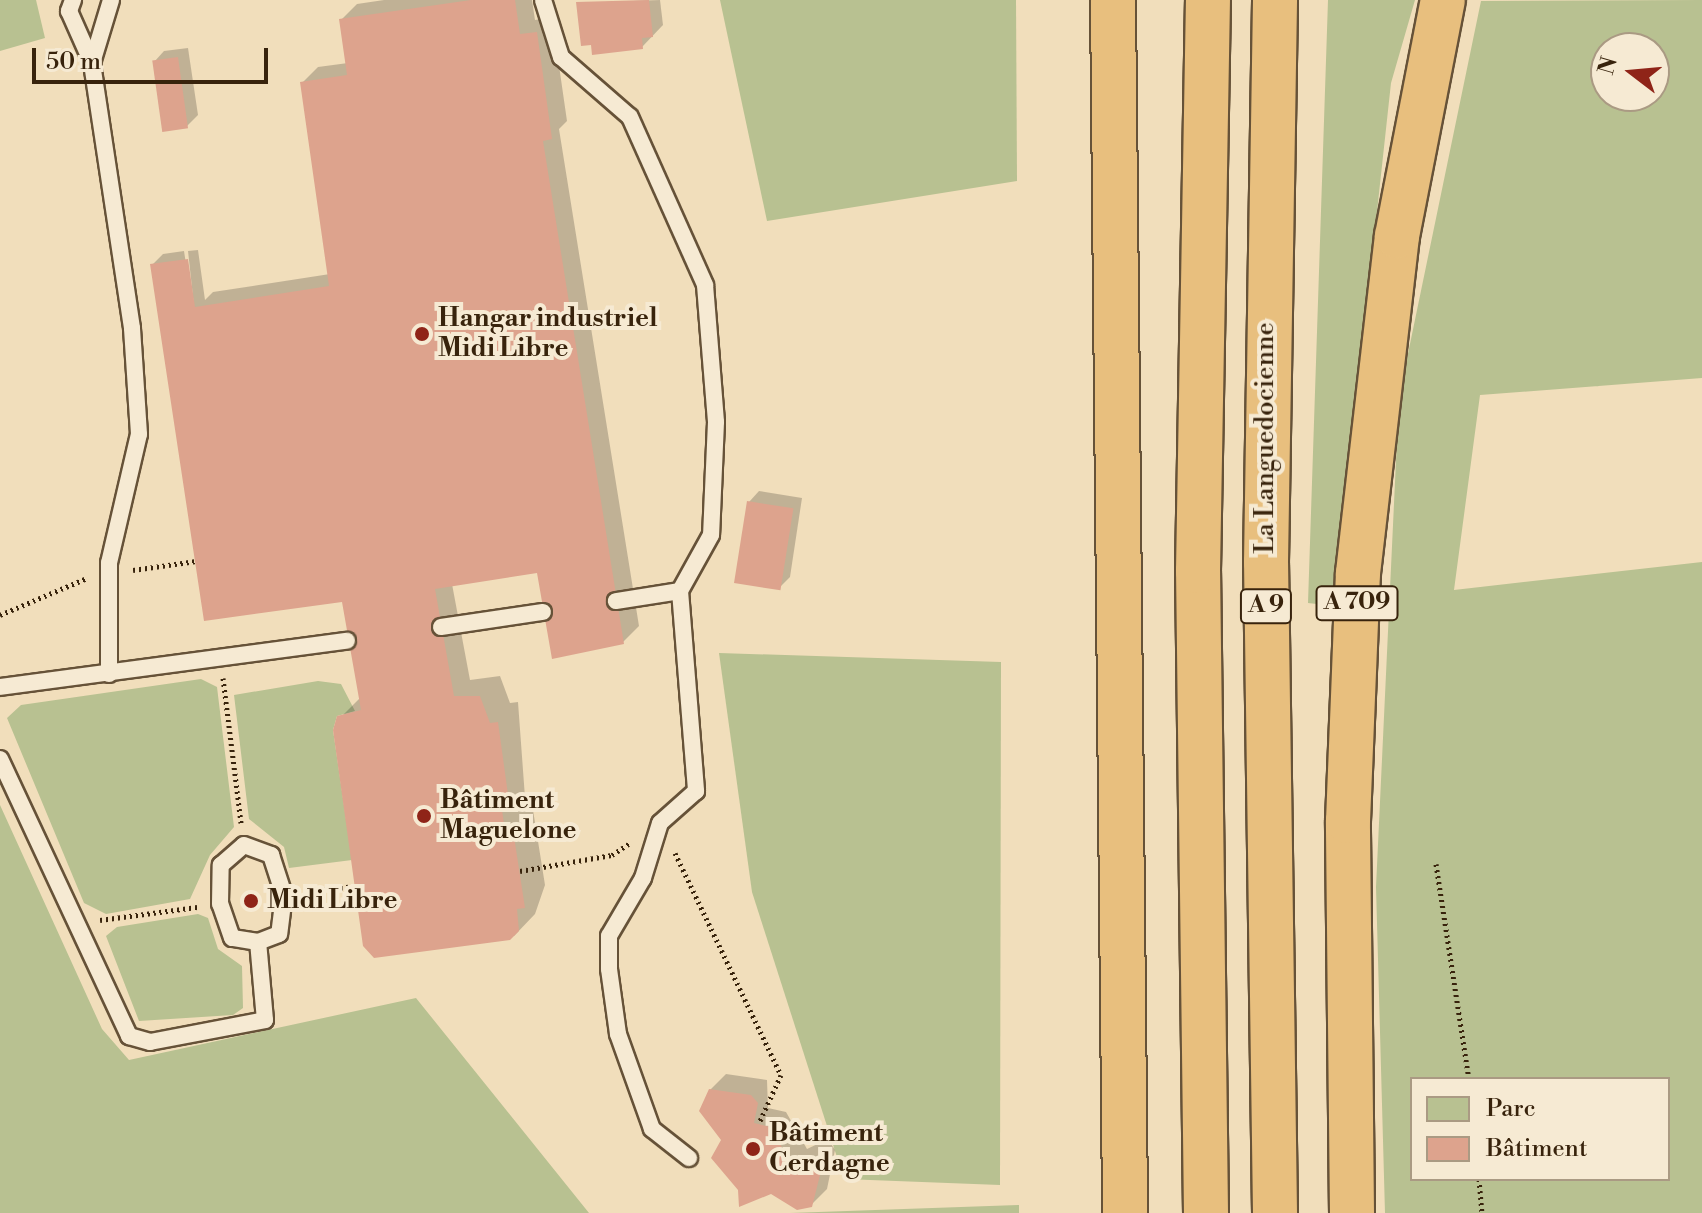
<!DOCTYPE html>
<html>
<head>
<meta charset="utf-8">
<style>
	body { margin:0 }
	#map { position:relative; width:1702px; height:1213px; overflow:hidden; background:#f1debb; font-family:"Libre Bodoni",serif }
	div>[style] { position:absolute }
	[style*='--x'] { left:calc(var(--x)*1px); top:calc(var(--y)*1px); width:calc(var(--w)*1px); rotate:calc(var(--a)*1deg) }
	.green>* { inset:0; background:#b8c191 }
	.shadow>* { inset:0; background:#0003 }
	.building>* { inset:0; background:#dda38d; transform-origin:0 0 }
	.path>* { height:5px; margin-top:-2.5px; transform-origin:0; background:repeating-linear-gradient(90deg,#38230c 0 2px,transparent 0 6px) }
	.roads { filter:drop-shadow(2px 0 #665238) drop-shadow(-2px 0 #665238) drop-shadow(0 2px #665238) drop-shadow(0 -2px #665238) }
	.service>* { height:16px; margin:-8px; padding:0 8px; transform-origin:8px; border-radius:8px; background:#f6ead3 }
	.motorway>* { height:44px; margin:-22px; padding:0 22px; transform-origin:22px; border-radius:22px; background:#e8bf7e }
	.dots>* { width:22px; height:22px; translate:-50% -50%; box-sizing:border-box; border:4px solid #f6ead3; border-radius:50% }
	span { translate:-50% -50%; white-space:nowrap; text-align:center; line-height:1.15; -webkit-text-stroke:8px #f6ead3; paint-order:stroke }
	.shield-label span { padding:2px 6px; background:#f6ead3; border:2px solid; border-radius:6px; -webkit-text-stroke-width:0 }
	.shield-label { font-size:24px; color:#38230c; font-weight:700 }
	.poi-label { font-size:26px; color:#38230c; font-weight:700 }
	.left { translate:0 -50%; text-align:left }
	.street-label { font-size:26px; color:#38230c }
	.legend { position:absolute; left:1410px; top:1077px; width:260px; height:104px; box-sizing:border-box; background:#f6ead3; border:2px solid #aa9a83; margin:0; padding:10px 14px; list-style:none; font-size:24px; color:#38230c }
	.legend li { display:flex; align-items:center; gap:16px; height:40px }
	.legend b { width:40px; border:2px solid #aa9a83 }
	.north { position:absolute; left:1590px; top:32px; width:80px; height:80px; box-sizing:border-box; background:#f6ead3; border:2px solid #aa9a83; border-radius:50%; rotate:286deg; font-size:22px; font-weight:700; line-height:32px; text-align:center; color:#38230c }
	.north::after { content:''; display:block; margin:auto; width:28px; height:36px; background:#8f2418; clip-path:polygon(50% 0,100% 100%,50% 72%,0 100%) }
	.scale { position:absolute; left:32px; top:48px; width:236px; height:36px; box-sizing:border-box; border:4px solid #38230c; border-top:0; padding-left:10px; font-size:24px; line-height:28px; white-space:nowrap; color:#38230c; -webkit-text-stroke:6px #f6ead3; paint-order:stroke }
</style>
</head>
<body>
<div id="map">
	<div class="green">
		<div style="clip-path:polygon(0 0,36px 0,45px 38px,0 51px)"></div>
		<div style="clip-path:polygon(720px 0,1016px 0,1017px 181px,767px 221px)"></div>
		<div style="clip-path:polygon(1328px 0,1415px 0,1391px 83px,1334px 606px,1308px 603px)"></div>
		<div style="clip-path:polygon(evenodd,1702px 0,1702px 378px,1480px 395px,1454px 590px,1702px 562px,1702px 1213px,1385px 1213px,1376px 887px,1399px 397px,1481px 1px,1702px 0,1606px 48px,1654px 48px,1654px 96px,1606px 96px,1606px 48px,1702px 0,1412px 1079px,1668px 1079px,1668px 1179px,1412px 1179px,1412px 1079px)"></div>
		<div style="clip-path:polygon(719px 653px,1001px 662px,1000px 1185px,844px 1179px,752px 892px)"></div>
		<div style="clip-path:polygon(201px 679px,217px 687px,234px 827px,210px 855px,190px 899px,106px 914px,84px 903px,7px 718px,21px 705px)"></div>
		<div style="clip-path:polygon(318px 681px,341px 684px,355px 711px,337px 716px,333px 730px,352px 860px,289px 868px,284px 847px,249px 819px,234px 695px)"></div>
		<div style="clip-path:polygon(0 805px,102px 1029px,129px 1060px,416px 998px,589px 1213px,0 1213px)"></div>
		<div style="clip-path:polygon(198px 914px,208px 918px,218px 949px,242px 966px,243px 1008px,233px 1015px,139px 1021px,106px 936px,117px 927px)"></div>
		<div style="clip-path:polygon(1019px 1205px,1019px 1213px,790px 1213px)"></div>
	</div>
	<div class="shadow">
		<div style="clip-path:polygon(384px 0,532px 0,535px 20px,552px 17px,567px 121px,559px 129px,639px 626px,623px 642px,538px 571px,452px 584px,470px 680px,500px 676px,510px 703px,518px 702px,526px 811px,533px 810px,545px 885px,535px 914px,514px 936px,343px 715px,361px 697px,343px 600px,152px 265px,163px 254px,184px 251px,197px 334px,188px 251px,198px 250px,205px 300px,213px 292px,330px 274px,302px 83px,318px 67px,348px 63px,341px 20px,357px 4px)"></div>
		<div style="clip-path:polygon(660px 0,663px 25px,642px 47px,593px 42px,578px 3px)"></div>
		<div style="clip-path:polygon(188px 48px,198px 115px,187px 126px,154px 62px,164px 51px)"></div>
		<div style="clip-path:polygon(759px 491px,802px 498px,790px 577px,780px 587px,749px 502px)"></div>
		<div style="clip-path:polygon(726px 1074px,767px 1080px,768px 1108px,786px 1112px,807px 1149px,828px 1139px,835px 1150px,827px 1189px,811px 1205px,771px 1191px,723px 1140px,710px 1090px)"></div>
	</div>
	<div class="building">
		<div style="clip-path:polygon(471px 0,515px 0,520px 34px,537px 32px,552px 139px,543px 141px,624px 644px,552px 659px,537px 573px,435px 589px,454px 696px,480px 696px,490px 723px,498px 722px,509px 802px,501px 803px,505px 831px,513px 830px,525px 908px,517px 909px,519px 931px,510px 940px,374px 958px,363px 946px,333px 730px,337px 716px,361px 710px,342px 602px,204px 621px,150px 264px,188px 259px,195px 307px,329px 286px,300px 82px,347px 75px,339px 19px)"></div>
		<div style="clip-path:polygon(649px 0,653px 37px,642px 38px,643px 49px,592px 55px,591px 45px,581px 46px,576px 2px)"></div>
		<div style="left:178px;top:57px;width:72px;height:26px;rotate:82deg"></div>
		<div style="left:747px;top:501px;width:47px;height:83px;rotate:9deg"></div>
		<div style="clip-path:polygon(709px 1089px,751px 1095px,758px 1103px,754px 1123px,770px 1127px,791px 1163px,814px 1157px,821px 1171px,812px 1207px,797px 1210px,771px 1194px,739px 1207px,738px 1190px,711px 1158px,721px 1140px,699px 1111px)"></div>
	</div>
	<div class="path">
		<div style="--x:133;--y:570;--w:64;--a:-8.1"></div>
		<div style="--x:0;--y:615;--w:95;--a:-23"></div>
		<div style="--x:223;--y:678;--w:146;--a:82.9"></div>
		<div style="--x:675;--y:853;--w:246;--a:64.5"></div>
		<div style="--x:781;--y:1075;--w:53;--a:114.6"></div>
		<div style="--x:1436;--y:864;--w:218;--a:81.3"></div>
		<div style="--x:520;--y:871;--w:93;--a:-9.9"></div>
		<div style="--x:612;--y:855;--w:22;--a:-34"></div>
		<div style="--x:305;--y:892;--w:50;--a:-6.8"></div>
		<div style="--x:100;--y:920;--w:98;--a:-7.6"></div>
		<div style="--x:1479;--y:1179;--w:34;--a:85"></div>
	</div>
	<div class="roads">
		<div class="service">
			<div style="--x:73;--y:0;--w:12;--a:110"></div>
			<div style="--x:69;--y:11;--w:57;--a:66.1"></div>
			<div style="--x:543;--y:0;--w:60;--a:72.5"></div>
			<div style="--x:561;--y:57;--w:91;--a:41"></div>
			<div style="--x:630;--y:117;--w:184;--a:65.9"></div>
			<div style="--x:705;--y:285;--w:137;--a:85.4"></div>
			<div style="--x:716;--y:422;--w:113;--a:92.5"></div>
			<div style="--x:711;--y:535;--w:64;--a:119"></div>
			<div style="--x:680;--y:591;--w:65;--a:171.1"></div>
			<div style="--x:680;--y:591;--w:201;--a:85.4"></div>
			<div style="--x:696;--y:791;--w:48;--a:138.4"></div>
			<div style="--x:660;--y:823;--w:58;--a:107.2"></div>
			<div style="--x:643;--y:878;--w:67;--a:120.4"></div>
			<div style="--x:609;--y:936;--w:33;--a:90"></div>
			<div style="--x:609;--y:969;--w:66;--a:82.1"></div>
			<div style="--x:618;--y:1034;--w:101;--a:70.3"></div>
			<div style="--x:652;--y:1129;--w:47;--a:38.1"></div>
			<div style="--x:441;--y:627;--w:103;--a:-8.4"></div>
			<div style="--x:109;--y:674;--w:111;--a:-90"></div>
			<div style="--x:109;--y:563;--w:132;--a:-76.9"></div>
			<div style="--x:139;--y:434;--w:106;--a:-93.8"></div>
			<div style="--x:132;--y:328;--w:268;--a:-98.6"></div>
			<div style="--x:92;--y:63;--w:66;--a:-73.2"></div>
			<div style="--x:0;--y:687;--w:350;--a:-7.6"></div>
			<div style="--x:0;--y:759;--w:306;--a:65"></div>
			<div style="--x:129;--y:1036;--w:22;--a:16"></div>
			<div style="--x:150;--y:1042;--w:117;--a:-10.8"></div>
			<div style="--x:265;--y:1020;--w:78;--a:-95.1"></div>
			<div style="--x:244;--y:845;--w:29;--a:20"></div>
			<div style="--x:271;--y:855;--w:42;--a:72"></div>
			<div style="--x:284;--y:895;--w:39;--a:97"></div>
			<div style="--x:279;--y:934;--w:22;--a:159"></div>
			<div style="--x:258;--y:942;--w:26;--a:-171"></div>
			<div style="--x:232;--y:938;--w:36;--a:-109"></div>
			<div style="--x:220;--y:904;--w:39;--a:-89"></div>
			<div style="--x:221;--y:865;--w:30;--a:-41"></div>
		</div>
		<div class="motorway">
			<div style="--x:1113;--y:0;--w:1213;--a:89.43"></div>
			<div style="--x:1206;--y:1213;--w:642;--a:-90.71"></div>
			<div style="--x:1198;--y:571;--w:571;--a:-89"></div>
			<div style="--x:1275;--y:1213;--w:651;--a:-90.79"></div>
			<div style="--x:1266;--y:562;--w:562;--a:-89.08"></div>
			<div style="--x:1352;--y:1213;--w:392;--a:-90.6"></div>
			<div style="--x:1348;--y:821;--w:248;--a:-87.7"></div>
			<div style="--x:1358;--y:573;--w:339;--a:-83.4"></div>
			<div style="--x:1397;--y:236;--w:240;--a:-79"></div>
		</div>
	</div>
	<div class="dots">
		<div style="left:422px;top:334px;background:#8f2418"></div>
		<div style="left:424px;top:816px;background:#8f2418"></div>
		<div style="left:251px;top:901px;background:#8f2418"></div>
		<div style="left:753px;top:1149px;background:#8f2418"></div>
	</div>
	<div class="shield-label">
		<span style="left:1357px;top:603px">A 709</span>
		<span style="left:1266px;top:606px">A 9</span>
	</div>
	<div class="poi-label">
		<span class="left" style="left:438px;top:334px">Hangar industriel<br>Midi Libre</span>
		<span class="left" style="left:440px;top:816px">Bâtiment<br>Maguelone</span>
		<span class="left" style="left:267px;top:901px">Midi Libre</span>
		<span class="left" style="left:769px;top:1149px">Bâtiment<br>Cerdagne</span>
	</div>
	<div class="street-label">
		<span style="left:1266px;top:438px;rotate:-90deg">La Languedocienne</span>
	</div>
	<ul class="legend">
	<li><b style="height:22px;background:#b8c191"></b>Parc</li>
	<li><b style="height:22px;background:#dda38d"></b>Bâtiment</li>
	</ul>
	<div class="north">N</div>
	<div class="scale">50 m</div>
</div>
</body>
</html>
